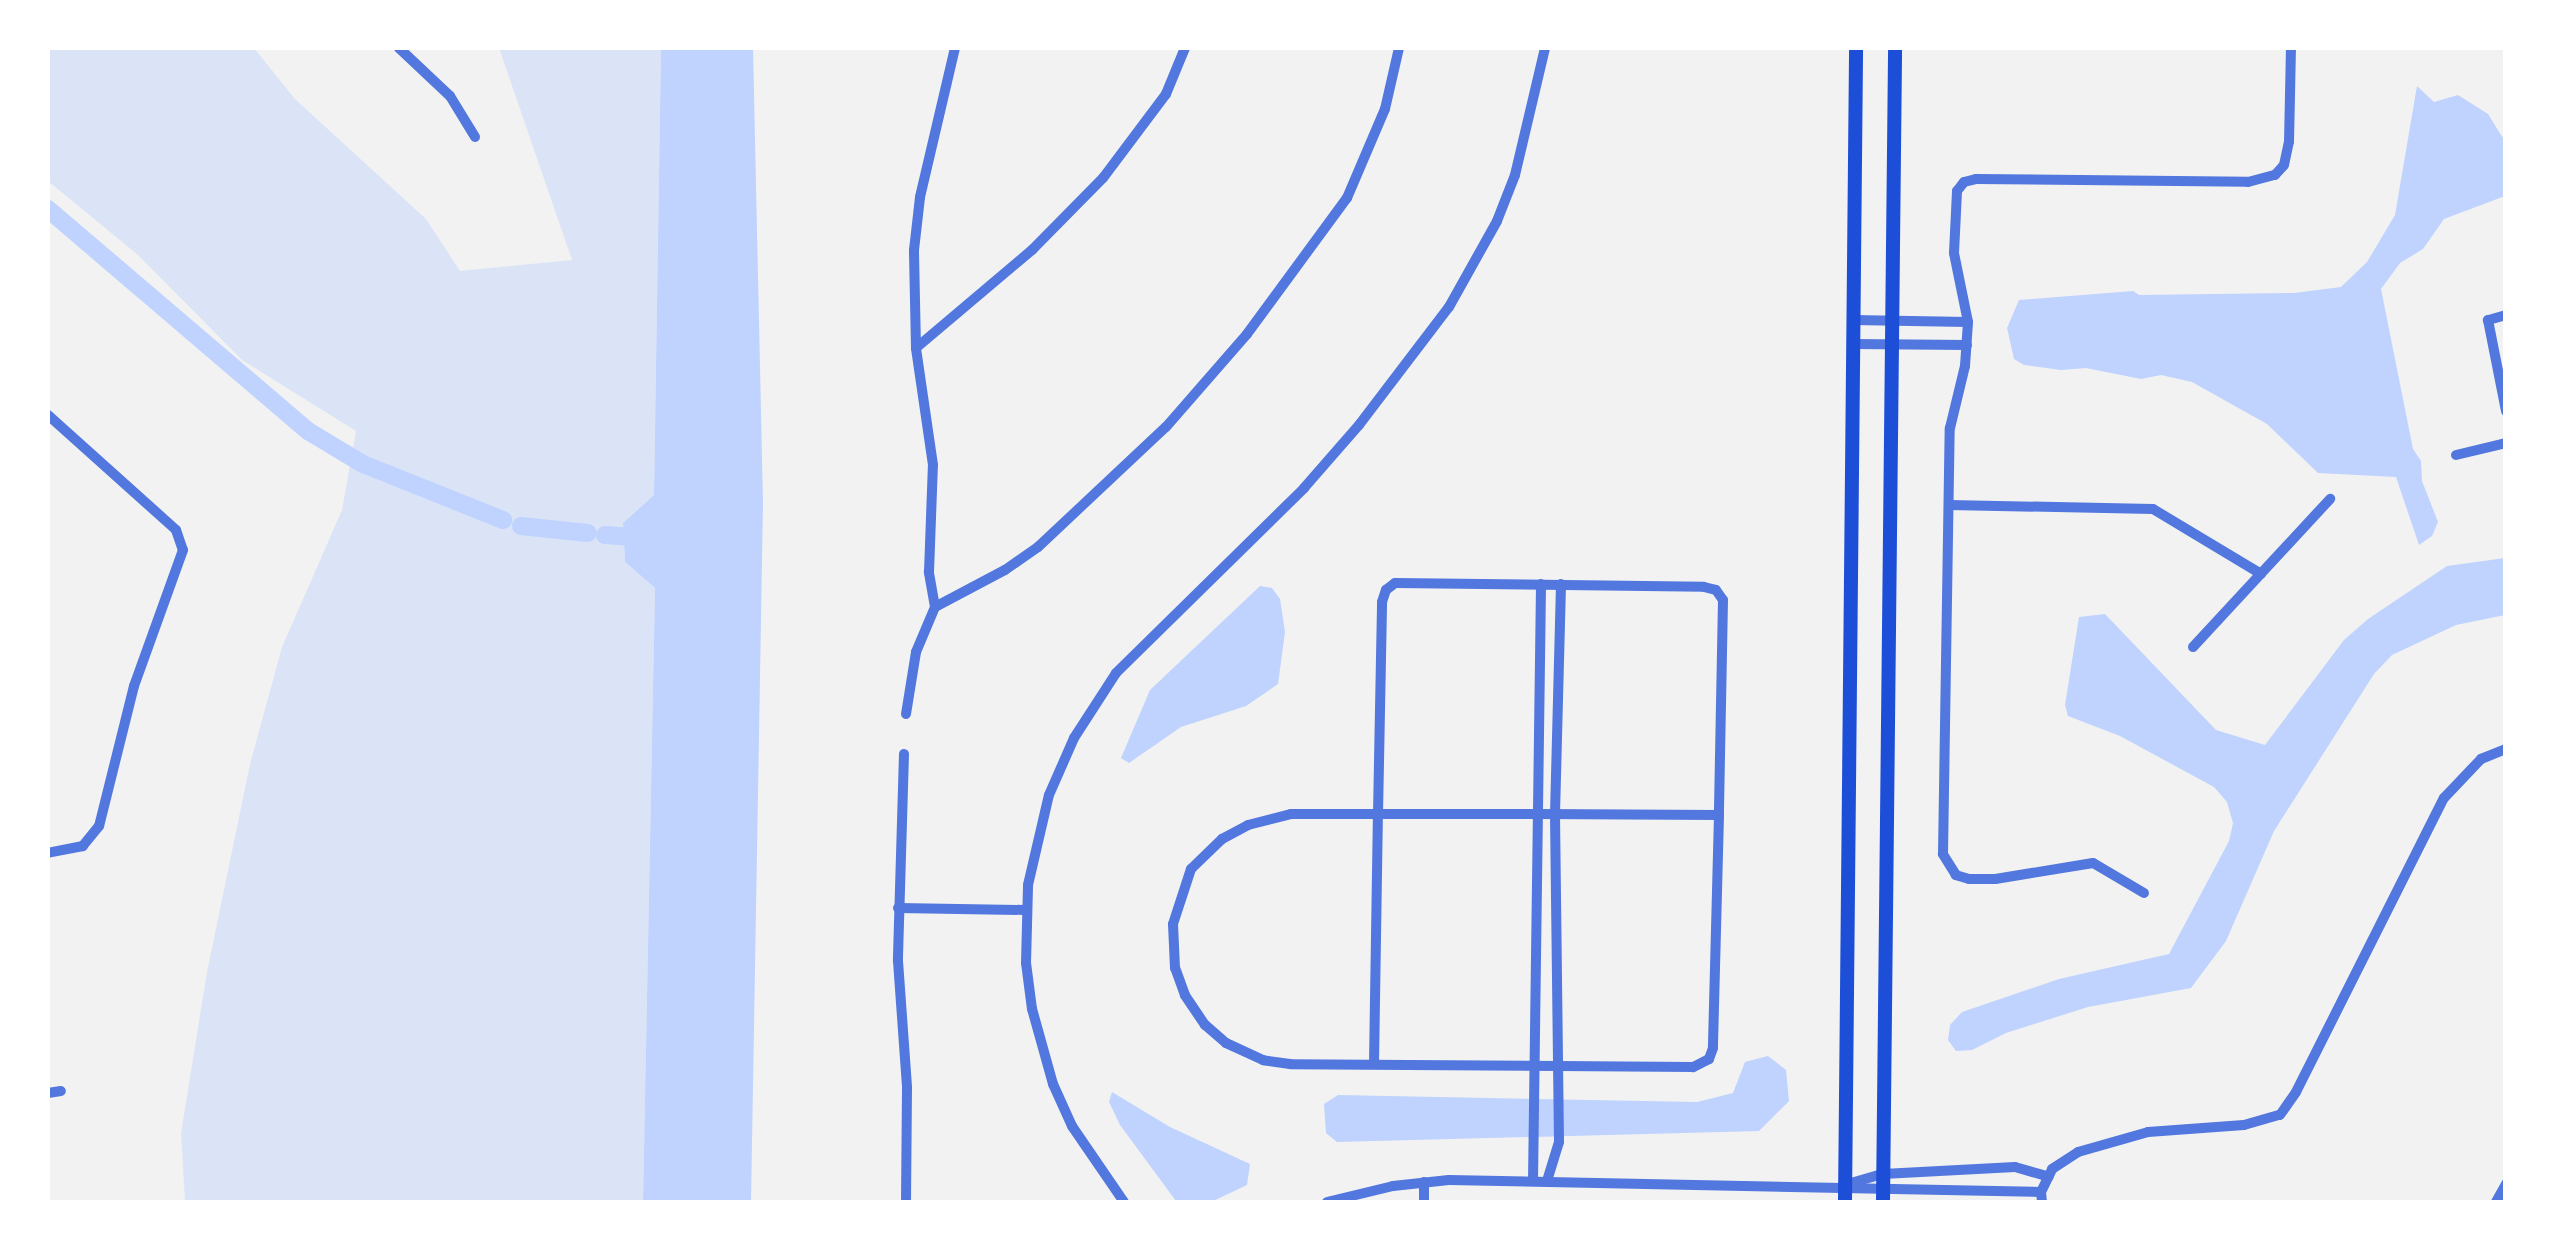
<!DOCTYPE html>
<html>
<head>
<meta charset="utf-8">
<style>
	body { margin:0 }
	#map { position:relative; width:2553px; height:1250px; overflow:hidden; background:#f2f2f2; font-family:Helvetica,sans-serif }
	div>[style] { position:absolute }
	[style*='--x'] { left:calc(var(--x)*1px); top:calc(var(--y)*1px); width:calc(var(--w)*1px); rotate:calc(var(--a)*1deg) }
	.green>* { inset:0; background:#dbe4f7 }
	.water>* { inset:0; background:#bfd3fe }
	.canal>* { height:18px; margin:-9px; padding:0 9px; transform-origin:9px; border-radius:9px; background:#bfd3fe }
	.minor>* { height:10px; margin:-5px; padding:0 5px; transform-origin:5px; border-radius:5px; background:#5277de }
	.secondary>* { height:14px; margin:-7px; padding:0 7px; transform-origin:7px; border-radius:7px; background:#1d4ed8 }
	span { translate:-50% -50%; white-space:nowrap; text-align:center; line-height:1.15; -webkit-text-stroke:9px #fff; paint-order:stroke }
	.frame { position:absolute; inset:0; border:50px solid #fff; pointer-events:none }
</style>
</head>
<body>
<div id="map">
	<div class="green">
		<div style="clip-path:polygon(48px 48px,254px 48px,295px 99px,426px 219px,460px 271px,572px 260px,499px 48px,661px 48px,654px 495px,623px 523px,625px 562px,655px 588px,643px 1202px,185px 1202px,181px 1133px,207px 972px,250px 764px,282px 647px,342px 510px,356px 431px,242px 360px,138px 255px,48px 181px)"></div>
	</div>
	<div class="water">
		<div style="clip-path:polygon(661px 48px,753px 48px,763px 503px,751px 1202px,643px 1202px,655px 588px,625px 562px,623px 523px,654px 495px)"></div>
		<div style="clip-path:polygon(2417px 86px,2434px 102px,2458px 95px,2488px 114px,2506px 143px,2505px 196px,2444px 219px,2423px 249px,2400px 263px,2381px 289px,2413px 449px,2421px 461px,2422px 481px,2438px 522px,2432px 536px,2419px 545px,2396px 477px,2318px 473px,2267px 424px,2192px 382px,2161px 375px,2141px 379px,2086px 368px,2061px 370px,2024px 365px,2014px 359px,2007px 328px,2019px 300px,2133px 291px,2139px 295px,2294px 293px,2341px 287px,2367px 262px,2395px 215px)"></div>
		<div style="clip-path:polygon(2505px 558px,2505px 615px,2456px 625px,2392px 655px,2374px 674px,2274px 831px,2226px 941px,2191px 988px,2088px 1007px,2006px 1033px,1972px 1050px,1956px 1051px,1948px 1040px,1950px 1025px,1962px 1012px,2059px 979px,2169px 954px,2229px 841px,2233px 823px,2227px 802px,2214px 787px,2120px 736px,2068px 716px,2065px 705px,2079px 617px,2105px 614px,2216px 730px,2265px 745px,2344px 640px,2368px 619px,2447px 566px)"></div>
		<div style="clip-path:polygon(1260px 586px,1272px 588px,1280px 599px,1285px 632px,1278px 684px,1246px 706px,1181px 727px,1129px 763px,1121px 758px,1150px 690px)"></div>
		<div style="clip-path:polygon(1768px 1056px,1786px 1070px,1789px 1101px,1759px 1131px,1337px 1142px,1326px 1133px,1324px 1104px,1338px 1095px,1697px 1102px,1733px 1093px,1745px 1062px)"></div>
		<div style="clip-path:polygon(1112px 1092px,1170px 1127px,1250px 1164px,1247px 1185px,1211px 1202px,1176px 1201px,1120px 1125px,1109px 1102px)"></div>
	</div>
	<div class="canal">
		<div style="--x:48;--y:209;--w:342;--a:40.5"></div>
		<div style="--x:308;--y:431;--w:64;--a:31"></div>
		<div style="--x:363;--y:464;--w:151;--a:21.8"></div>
		<div style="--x:521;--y:526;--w:67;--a:6"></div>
		<div style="--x:605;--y:535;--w:41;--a:4.2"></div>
	</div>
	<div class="minor">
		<div style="--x:399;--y:48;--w:70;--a:43.3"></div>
		<div style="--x:450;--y:96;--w:48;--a:58.6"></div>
		<div style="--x:2506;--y:315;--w:19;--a:164"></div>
		<div style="--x:2488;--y:320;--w:93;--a:78.8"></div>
		<div style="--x:1853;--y:320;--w:115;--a:1"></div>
		<div style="--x:1853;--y:344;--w:114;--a:0.5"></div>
		<div style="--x:916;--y:348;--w:152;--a:-40.2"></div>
		<div style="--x:1032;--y:250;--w:101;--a:-45.4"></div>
		<div style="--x:1103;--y:178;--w:105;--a:-53.1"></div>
		<div style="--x:1166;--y:94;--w:50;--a:-67.6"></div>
		<div style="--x:48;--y:415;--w:172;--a:41.9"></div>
		<div style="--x:176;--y:530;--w:21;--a:71"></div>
		<div style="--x:183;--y:550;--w:145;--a:109.8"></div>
		<div style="--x:134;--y:686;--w:144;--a:104"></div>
		<div style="--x:99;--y:826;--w:26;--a:129"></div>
		<div style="--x:83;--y:846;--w:36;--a:169"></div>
		<div style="--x:2456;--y:455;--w:51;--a:-13.5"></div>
		<div style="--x:1949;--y:505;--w:204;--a:1.1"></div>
		<div style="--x:2153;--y:509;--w:126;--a:31"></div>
		<div style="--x:935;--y:607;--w:79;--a:-27.9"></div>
		<div style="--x:1005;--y:570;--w:40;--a:-34.9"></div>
		<div style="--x:1038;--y:547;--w:175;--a:-43.2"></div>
		<div style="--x:1166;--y:427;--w:123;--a:-48.9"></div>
		<div style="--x:1247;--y:334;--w:169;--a:-53.7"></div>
		<div style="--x:1347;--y:198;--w:97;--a:-66.9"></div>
		<div style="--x:1385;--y:109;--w:63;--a:-77.1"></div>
		<div style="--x:2193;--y:647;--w:202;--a:-47.2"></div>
		<div style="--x:906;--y:714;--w:63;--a:-80.8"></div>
		<div style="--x:916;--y:652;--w:49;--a:-67.1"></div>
		<div style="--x:935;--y:607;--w:36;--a:-100"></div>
		<div style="--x:929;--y:572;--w:107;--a:-87.9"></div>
		<div style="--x:933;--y:465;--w:118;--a:-98.3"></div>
		<div style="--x:916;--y:348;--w:98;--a:-91.2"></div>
		<div style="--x:914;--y:250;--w:53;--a:-83.5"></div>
		<div style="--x:920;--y:197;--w:153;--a:-76.8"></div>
		<div style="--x:904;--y:754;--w:207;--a:91.7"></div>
		<div style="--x:898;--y:961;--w:127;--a:85.9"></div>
		<div style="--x:907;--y:1088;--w:114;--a:90.5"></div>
		<div style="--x:2144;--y:893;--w:59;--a:-149.5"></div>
		<div style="--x:2093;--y:863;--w:99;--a:170.7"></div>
		<div style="--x:1995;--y:879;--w:26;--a:180"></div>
		<div style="--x:1969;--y:879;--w:14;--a:-163"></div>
		<div style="--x:1956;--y:875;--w:25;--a:-122"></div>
		<div style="--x:1943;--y:854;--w:426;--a:-89.1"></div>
		<div style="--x:1950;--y:428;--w:64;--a:-76.4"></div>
		<div style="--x:1965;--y:366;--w:44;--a:-86.1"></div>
		<div style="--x:1968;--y:322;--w:70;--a:-101.5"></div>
		<div style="--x:1954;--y:253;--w:62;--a:-87.2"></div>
		<div style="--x:1957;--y:191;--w:11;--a:-52"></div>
		<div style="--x:1964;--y:182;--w:12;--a:-14"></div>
		<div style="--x:1976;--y:179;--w:272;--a:0.6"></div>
		<div style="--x:2248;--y:182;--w:28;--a:-15"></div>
		<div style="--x:2275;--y:175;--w:13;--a:-48"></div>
		<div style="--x:2284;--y:165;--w:24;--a:-78"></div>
		<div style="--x:2289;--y:142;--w:94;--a:-88.8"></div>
		<div style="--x:898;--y:908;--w:128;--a:0.9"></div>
		<div style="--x:1374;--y:1064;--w:250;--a:-89.1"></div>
		<div style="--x:1378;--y:814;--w:212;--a:-88.9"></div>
		<div style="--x:1382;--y:602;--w:13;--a:-72"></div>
		<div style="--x:1386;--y:590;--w:11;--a:-38"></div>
		<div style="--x:1395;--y:583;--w:309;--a:0.7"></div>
		<div style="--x:1704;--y:587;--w:12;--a:14"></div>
		<div style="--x:1716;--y:590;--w:12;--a:55"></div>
		<div style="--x:1723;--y:600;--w:215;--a:91.1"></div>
		<div style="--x:1719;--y:815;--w:233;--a:91.5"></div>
		<div style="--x:1713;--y:1048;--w:12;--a:110"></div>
		<div style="--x:1709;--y:1059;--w:18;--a:153"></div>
		<div style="--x:1693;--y:1067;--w:403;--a:-179.6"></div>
		<div style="--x:1290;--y:1064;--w:27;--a:-172"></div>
		<div style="--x:1263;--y:1060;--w:41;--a:-155.3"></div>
		<div style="--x:1226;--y:1043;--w:28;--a:-139"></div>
		<div style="--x:1205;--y:1025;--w:36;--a:-124"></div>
		<div style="--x:1185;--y:995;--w:29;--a:-110"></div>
		<div style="--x:1175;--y:968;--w:44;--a:-92.6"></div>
		<div style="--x:1173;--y:924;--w:58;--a:-71.9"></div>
		<div style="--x:1191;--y:869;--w:43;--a:-44.1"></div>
		<div style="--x:1222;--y:839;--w:30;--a:-28"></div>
		<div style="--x:1248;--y:825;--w:44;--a:-14.3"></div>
		<div style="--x:1291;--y:814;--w:247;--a:0"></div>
		<div style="--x:1538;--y:814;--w:181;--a:0.3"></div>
		<div style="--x:48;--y:1093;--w:13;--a:-9"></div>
		<div style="--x:1533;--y:1181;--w:597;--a:-89.23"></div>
		<div style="--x:1547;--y:1181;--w:41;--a:-72.9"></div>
		<div style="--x:1559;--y:1142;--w:328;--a:-90.7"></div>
		<div style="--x:1555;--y:814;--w:230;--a:-88.5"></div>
		<div style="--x:1851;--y:1183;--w:33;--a:-16"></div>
		<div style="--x:1883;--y:1174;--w:132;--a:-3"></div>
		<div style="--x:2015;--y:1167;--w:35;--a:16"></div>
		<div style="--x:1124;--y:1202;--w:92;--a:-124.4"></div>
		<div style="--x:1072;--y:1126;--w:46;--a:-114.3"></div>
		<div style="--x:1053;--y:1084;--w:78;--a:-105.6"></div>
		<div style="--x:1032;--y:1009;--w:46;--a:-97.4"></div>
		<div style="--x:1026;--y:963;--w:78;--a:-88.5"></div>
		<div style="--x:1028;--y:885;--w:92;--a:-76.9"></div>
		<div style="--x:1049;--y:795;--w:62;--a:-66.3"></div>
		<div style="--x:1074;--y:738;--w:77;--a:-57.1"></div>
		<div style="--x:1116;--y:673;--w:264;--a:-44.5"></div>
		<div style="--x:1304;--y:488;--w:84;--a:-48.9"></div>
		<div style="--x:1359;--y:425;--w:148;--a:-52.7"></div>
		<div style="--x:1449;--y:307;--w:98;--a:-60.8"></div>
		<div style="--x:1497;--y:221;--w:49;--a:-68.6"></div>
		<div style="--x:1515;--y:175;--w:130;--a:-76.7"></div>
		<div style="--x:1327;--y:1202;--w:68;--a:-13.6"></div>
		<div style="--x:1393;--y:1186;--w:56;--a:-6.1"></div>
		<div style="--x:1449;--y:1180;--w:592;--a:1.16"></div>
		<div style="--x:1424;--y:1202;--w:20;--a:-90"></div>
		<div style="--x:2042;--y:1202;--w:10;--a:-96"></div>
		<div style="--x:2041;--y:1192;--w:25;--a:-64"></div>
		<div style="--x:2052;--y:1169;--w:31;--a:-33"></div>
		<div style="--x:2078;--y:1152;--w:73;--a:-15.9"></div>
		<div style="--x:2148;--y:1132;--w:96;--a:-4.2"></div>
		<div style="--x:2244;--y:1125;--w:37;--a:-16"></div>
		<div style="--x:2280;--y:1115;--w:28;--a:-55"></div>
		<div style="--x:2296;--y:1092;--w:329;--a:-63.3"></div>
		<div style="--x:2444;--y:798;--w:54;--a:-46.5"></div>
		<div style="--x:2481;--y:759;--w:27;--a:-22"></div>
		<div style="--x:2496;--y:1202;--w:21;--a:-61"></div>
	</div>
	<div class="secondary">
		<div style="--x:1845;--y:1202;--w:1154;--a:-89.45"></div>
		<div style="--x:1883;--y:1202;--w:1154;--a:-89.4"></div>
	</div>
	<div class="frame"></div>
</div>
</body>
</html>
